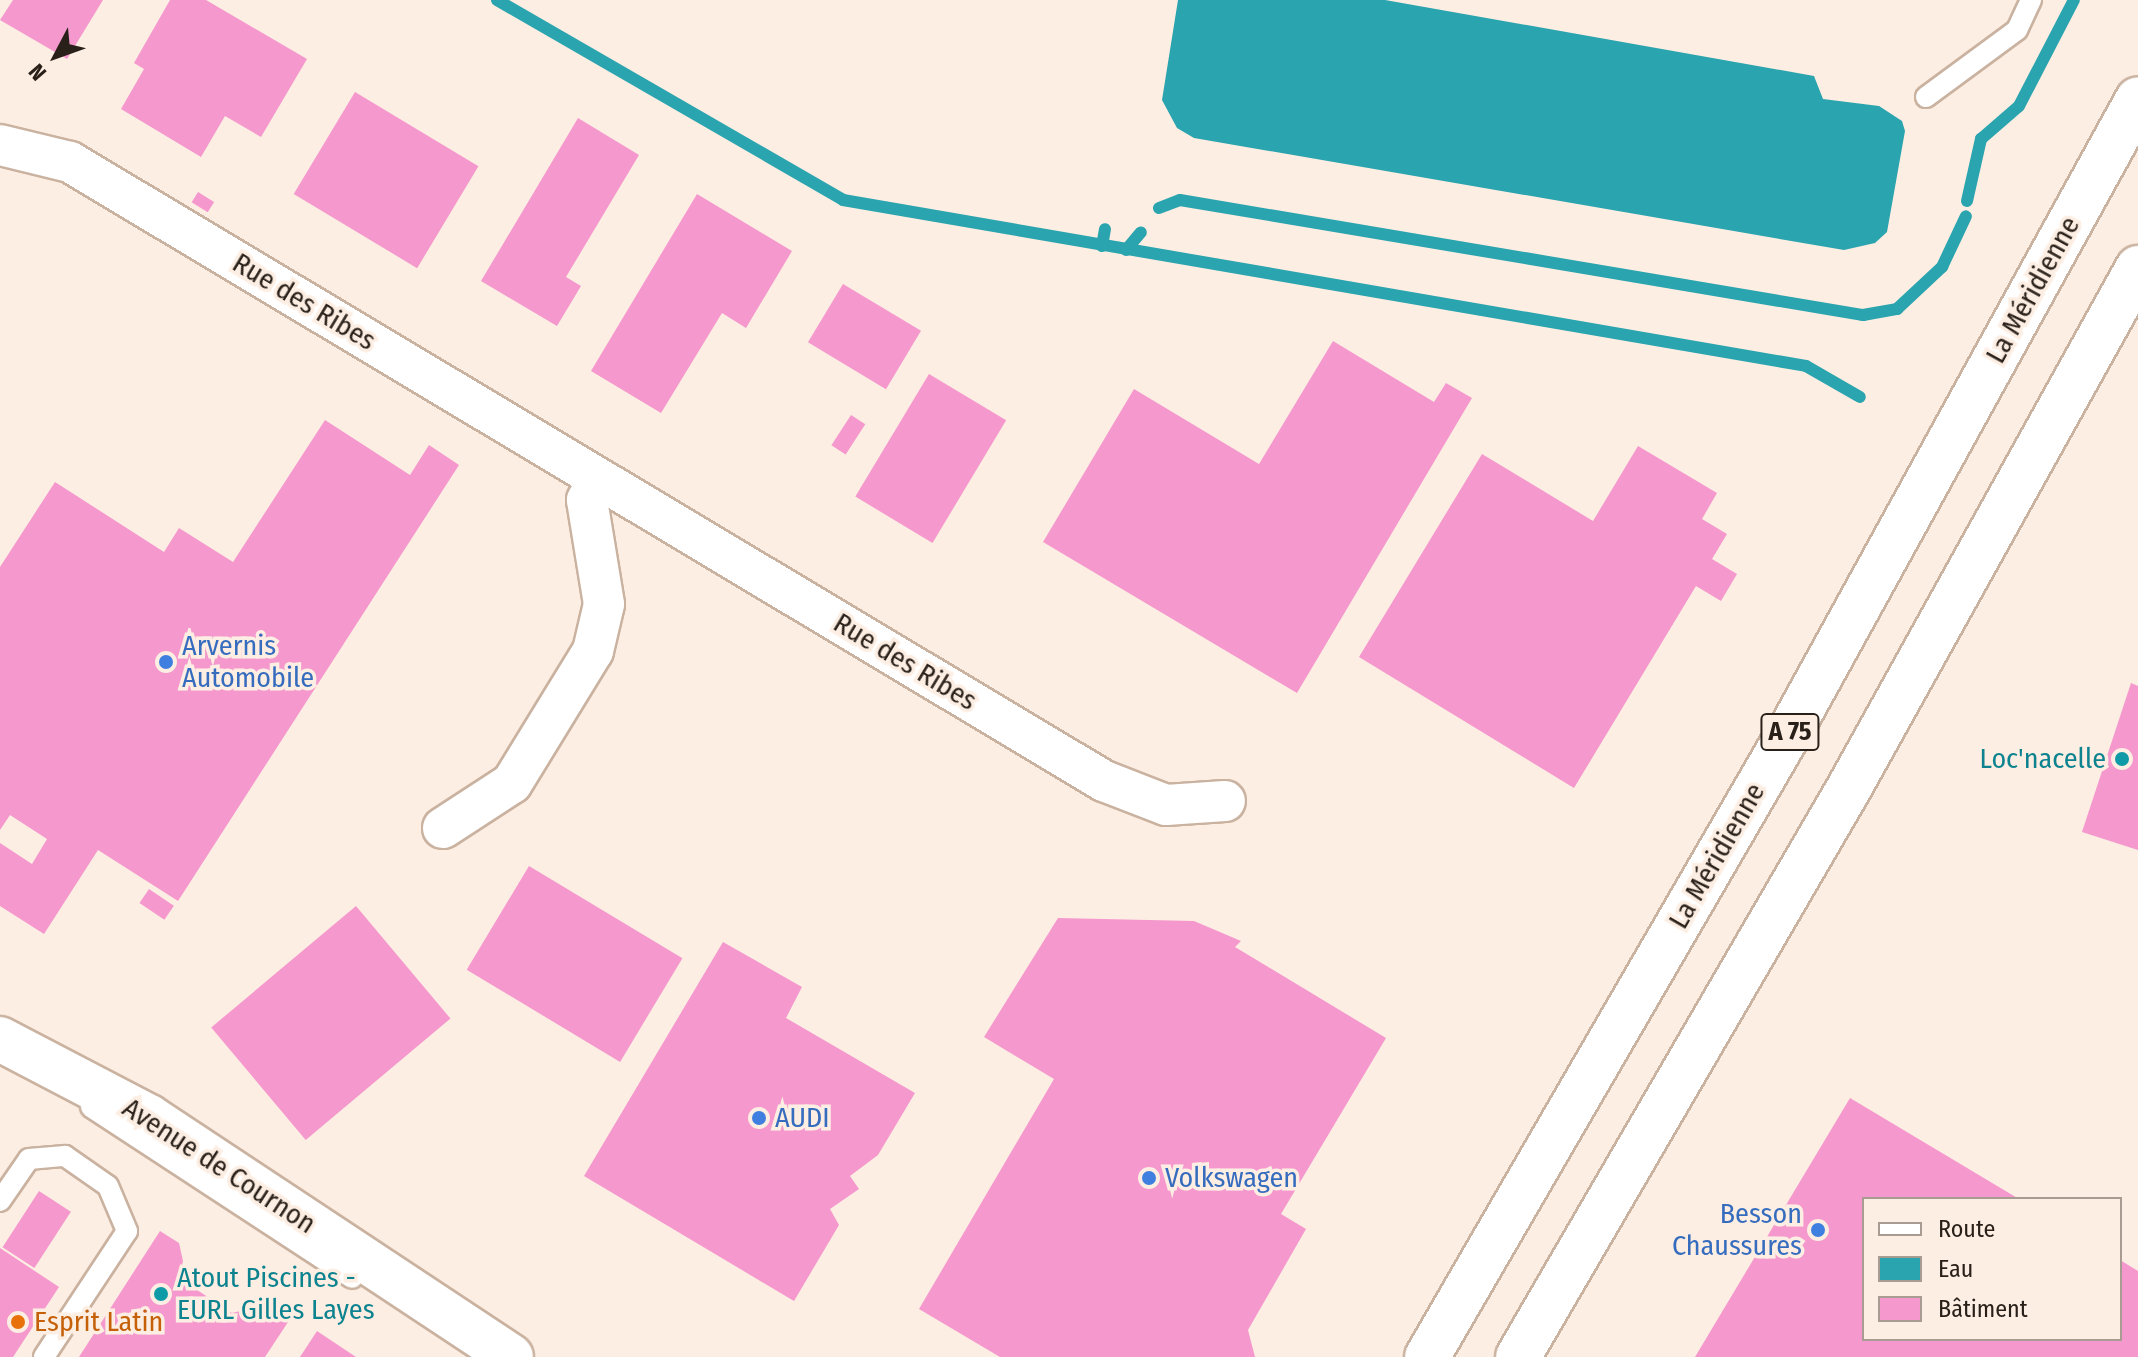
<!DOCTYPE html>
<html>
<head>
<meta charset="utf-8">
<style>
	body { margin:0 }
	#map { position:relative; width:2138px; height:1357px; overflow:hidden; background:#fdeee3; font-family:"Fira Sans Condensed",sans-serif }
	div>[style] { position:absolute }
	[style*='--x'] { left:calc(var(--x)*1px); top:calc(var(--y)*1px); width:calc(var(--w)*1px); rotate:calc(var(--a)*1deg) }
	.water>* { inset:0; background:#2aa4ae }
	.stream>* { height:12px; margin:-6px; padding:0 6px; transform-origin:6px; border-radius:6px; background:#2aa4ae }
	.building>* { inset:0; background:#f498cd; transform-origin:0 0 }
	.roads { filter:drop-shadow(2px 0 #cab2a0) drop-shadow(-2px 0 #cab2a0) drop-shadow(0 2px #cab2a0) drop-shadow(0 -2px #cab2a0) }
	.lane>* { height:20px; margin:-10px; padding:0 10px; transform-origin:10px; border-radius:10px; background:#fff }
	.street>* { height:40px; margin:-20px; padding:0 20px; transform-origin:20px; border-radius:20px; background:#fff }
	.secondary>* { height:44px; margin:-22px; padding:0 22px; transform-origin:22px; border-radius:22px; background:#fff }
	.highway>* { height:44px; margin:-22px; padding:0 22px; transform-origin:22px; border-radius:22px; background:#fff }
	.dots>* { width:22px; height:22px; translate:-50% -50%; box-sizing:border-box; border:4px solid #fdeee3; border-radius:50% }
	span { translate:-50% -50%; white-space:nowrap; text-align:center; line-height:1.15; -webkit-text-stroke:7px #fdeee3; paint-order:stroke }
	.shield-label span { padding:2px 6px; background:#fdeee3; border:2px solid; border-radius:6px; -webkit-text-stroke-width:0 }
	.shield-label { font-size:26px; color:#292019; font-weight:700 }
	.street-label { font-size:28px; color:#292019 }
	.shop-label { font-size:28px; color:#366cbe }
	.left { translate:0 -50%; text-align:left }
	.right { translate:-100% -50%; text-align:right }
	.culture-label { font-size:28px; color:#0d838f }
	.food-label { font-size:28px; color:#c56008 }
	.legend { position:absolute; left:1862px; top:1197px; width:260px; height:144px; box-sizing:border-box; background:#fdeee3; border:2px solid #a89c92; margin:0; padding:10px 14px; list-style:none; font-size:24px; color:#292019 }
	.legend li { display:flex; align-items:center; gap:16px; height:40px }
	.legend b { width:40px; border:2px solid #a89c92 }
	.north { position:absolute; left:16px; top:16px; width:80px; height:80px; -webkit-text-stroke:6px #fdeee3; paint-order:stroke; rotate:229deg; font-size:22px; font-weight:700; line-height:32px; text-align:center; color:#292019 }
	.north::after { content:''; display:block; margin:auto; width:28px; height:36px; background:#292019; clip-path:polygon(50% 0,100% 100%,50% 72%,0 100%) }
</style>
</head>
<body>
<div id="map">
	<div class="water">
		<div style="clip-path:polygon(1178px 0,1385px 0,1814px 76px,1823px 99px,1879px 106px,1902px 121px,1905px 131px,1887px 232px,1875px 243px,1844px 250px,1194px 138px,1177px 128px,1162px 100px)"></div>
	</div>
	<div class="stream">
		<div style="--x:497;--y:0;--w:400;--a:30"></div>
		<div style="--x:843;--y:200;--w:977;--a:9.78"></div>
		<div style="--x:1806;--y:366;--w:62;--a:29.9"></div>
		<div style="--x:1967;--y:201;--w:64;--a:-77.3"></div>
		<div style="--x:1981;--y:139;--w:50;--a:-41"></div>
		<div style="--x:2019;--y:106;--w:119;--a:-62.6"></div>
		<div style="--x:1159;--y:208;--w:22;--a:-21"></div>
		<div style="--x:1180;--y:200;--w:693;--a:9.56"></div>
		<div style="--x:1863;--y:315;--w:35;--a:-10"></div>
		<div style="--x:1897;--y:309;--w:62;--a:-43"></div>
		<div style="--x:1942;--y:267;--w:56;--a:-64.8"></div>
		<div style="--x:1102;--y:246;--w:17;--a:-80"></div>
		<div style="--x:1126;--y:250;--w:23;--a:-50"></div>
	</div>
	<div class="building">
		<div style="clip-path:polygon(13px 0,103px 0,67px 59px,0 20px)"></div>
		<div style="clip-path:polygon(170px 0,206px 0,307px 59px,261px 137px,225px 116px,201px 157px,121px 109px,144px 69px,134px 63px)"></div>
		<div style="left:355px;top:92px;width:144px;height:119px;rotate:31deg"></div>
		<div style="clip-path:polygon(578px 118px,639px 155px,566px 277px,581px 286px,557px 326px,481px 281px)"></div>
		<div style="left:198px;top:192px;width:19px;height:12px;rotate:32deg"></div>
		<div style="clip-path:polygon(697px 194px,792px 251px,746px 328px,722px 313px,661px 413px,591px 371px)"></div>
		<div style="left:843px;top:284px;width:91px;height:68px;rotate:31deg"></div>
		<div style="clip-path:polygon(1333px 341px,1434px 402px,1446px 383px,1472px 398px,1297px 693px,1043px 542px,1134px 389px,1259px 464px)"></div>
		<div style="left:929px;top:374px;width:90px;height:143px;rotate:31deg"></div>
		<div style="left:851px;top:415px;width:17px;height:36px;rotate:33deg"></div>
		<div style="clip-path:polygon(325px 420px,410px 475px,429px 445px,459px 465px,178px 901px,98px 850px,44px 934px,0 906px,0 843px,32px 864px,47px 839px,10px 815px,0 830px,0 567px,55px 482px,164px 552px,179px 528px,233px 562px)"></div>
		<div style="clip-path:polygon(1638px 446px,1717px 493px,1702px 519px,1727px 534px,1712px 559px,1737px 574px,1721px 601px,1696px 586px,1574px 788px,1359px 657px,1482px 454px,1593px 521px)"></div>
		<div style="clip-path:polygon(2131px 683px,2138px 686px,2138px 850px,2082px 832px)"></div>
		<div style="left:529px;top:866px;width:179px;height:121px;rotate:31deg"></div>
		<div style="left:149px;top:889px;width:30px;height:17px;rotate:34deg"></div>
		<div style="left:356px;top:906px;width:147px;height:189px;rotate:50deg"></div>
		<div style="clip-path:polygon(1058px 918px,1194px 921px,1241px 941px,1235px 947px,1386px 1038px,1281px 1214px,1306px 1229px,1248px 1330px,1255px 1357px,1000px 1357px,919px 1309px,1054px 1079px,984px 1037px)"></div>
		<div style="clip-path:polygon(723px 942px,802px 987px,786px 1018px,915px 1093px,878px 1155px,850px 1176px,859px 1189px,830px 1209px,839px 1225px,794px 1301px,584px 1176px)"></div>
		<div style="clip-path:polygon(1850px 1098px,2019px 1199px,1864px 1199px,1864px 1339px,2120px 1339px,2120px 1260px,2138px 1271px,2138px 1357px,1695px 1357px)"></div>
		<div style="left:39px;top:1191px;width:38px;height:67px;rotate:33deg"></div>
		<div style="clip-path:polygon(160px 1231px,179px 1243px,188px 1284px,232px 1313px,273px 1303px,292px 1316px,265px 1357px,79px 1357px)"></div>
		<div style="clip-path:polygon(0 1248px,59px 1287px,13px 1357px,0 1357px)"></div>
		<div style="clip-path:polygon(317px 1331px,356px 1357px,300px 1357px)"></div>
	</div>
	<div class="roads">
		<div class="lane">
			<div style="--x:1926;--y:97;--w:113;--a:-36.4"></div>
			<div style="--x:2017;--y:30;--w:33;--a:-65"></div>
			<div style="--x:91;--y:1107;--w:312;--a:33.2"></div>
			<div style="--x:0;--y:1201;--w:51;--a:-55.4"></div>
			<div style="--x:29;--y:1159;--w:36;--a:-5"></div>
			<div style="--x:65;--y:1156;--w:52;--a:34.9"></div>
			<div style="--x:108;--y:1186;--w:49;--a:67.1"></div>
			<div style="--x:127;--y:1231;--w:151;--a:123.4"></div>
		</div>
		<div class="street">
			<div style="--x:0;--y:145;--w:72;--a:13.7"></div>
			<div style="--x:70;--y:162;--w:1205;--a:30.91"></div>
			<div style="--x:1104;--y:781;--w:66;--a:21.2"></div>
			<div style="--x:1166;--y:805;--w:59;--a:-3.9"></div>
			<div style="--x:443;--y:828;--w:82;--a:-33.1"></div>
			<div style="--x:512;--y:783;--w:155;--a:-58.5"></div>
			<div style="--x:593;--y:651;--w:48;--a:-76.8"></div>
			<div style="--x:604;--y:604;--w:105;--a:-99.3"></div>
			<div style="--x:587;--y:500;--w:24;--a:-60"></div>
		</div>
		<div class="secondary">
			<div style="--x:0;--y:1039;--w:168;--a:27.6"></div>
			<div style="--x:149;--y:1117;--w:434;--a:33.5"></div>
		</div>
		<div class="highway">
			<div style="--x:1427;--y:1357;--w:724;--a:-59.89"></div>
			<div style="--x:1790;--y:731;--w:721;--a:-61.16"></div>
			<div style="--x:1518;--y:1357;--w:658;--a:-59.81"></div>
			<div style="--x:1849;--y:788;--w:595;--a:-60.94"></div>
		</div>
	</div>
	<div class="dots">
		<div style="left:166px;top:662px;background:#3f7fe0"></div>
		<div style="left:2122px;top:759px;background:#0f9aa8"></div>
		<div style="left:759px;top:1118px;background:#3f7fe0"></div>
		<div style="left:1149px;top:1178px;background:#3f7fe0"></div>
		<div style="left:1818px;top:1230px;background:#3f7fe0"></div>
		<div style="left:161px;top:1294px;background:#0f9aa8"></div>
		<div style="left:18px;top:1322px;background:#e8710a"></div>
	</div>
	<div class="shield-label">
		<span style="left:1790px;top:732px">A 75</span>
	</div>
	<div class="street-label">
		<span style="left:2033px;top:290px;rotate:-61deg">La Méridienne</span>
		<span style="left:304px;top:302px;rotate:31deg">Rue des Ribes</span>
		<span style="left:905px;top:662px;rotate:31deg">Rue des Ribes</span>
		<span style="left:1717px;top:856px;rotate:-60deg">La Méridienne</span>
		<span style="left:219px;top:1166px;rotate:33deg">Avenue de Cournon</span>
	</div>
	<div class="shop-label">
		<span class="left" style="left:182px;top:662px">Arvernis<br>Automobile</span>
		<span class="left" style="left:775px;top:1118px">AUDI</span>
		<span class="left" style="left:1165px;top:1178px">Volkswagen</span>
		<span class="right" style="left:1802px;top:1230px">Besson<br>Chaussures</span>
	</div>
	<div class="culture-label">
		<span class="right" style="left:2106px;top:759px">Loc'nacelle</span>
		<span class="left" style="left:177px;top:1294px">Atout Piscines -<br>EURL Gilles Layes</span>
	</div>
	<div class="food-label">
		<span class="left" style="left:34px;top:1322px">Esprit Latin</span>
	</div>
	<ul class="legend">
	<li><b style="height:10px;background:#fff"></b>Route</li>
	<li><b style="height:22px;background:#2aa4ae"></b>Eau</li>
	<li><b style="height:22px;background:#f498cd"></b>Bâtiment</li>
	</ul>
	<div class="north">N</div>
</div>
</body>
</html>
